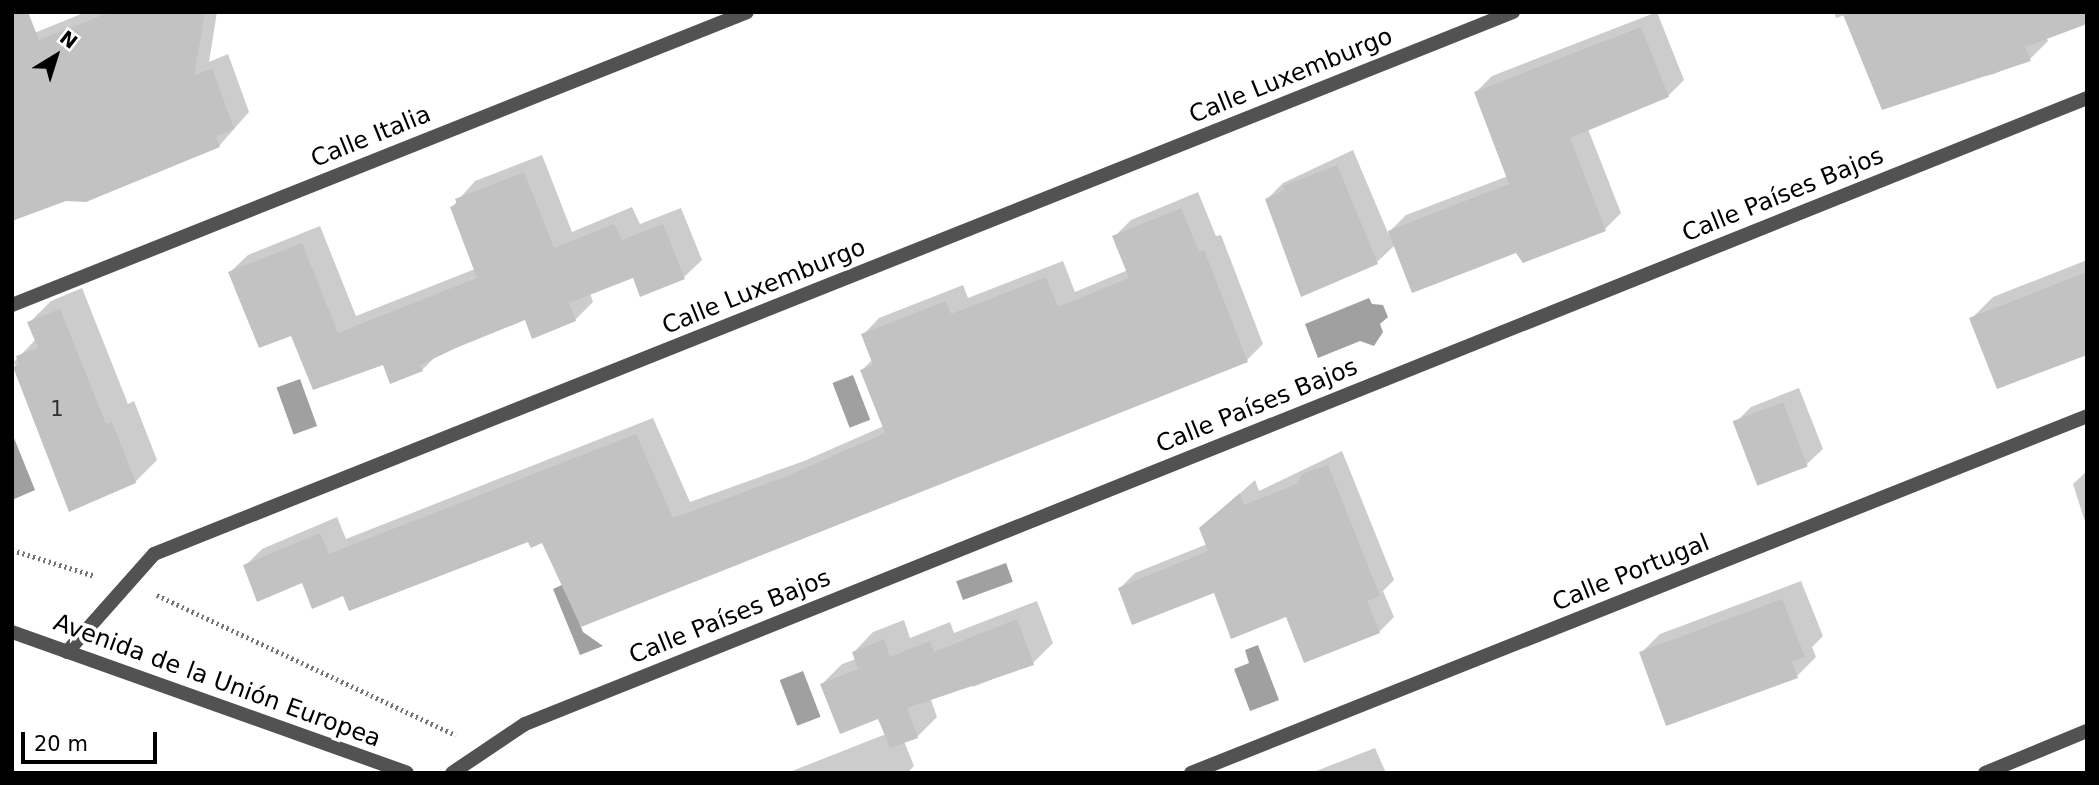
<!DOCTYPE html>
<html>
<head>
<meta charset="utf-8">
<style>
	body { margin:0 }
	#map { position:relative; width:2099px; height:785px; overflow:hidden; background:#fff; font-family:"DejaVu Sans",sans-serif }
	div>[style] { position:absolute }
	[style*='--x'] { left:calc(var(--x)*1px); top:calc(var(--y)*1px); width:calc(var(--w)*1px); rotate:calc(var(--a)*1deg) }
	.water>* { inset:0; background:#a0a0a0; transform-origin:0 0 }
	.shadow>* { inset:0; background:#0003 }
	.building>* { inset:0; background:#c2c2c2; transform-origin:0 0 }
	.path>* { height:4.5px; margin-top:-2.25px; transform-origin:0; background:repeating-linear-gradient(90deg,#747474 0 2px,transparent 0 5.5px) }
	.street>* { height:14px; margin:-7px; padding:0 7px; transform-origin:7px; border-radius:7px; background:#525252 }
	span { translate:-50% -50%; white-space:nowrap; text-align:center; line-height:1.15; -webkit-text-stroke:7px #fff; paint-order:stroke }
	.number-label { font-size:21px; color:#303030 }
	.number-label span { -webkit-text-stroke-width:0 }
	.street-label { font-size:24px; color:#000 }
	.frame { position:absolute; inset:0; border:14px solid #000; pointer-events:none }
	.north { position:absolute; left:21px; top:21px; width:70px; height:70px; -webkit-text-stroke:5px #fff; paint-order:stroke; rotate:38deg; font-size:19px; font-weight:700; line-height:28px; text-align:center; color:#000 }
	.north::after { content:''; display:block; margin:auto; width:24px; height:32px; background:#000; clip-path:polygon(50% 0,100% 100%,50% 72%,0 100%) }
	.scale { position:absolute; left:21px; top:732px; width:136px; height:32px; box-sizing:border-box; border:4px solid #000; border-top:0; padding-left:9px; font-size:21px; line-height:24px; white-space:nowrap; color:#000; -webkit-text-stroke:5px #fff; paint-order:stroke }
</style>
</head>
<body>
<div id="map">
	<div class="water">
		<div style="clip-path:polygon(1369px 298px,1372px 304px,1383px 305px,1388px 317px,1380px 324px,1383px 332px,1374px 346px,1360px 341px,1318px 358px,1305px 324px)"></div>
		<div style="left:853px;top:375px;width:48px;height:22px;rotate:69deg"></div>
		<div style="left:300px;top:379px;width:50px;height:25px;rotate:70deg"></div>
		<div style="clip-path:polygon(12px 433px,35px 490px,12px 500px)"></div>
		<div style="left:1006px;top:563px;width:20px;height:53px;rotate:70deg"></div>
		<div style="clip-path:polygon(564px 584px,583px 632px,603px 646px,580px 655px,553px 589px)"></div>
		<div style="clip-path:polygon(1258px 645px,1279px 700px,1250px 711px,1234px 669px,1249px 663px,1245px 650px)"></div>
		<div style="left:803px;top:671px;width:49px;height:25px;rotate:69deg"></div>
	</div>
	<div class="shadow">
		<div style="clip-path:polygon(86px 12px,217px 12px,209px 62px,228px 54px,249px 112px,219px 146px,12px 42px)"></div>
		<div style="clip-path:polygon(1657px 12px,1684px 80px,1668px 96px,1588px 129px,1621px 213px,1605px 229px,1524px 261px,1517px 251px,1395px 245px,1377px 262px,1302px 294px,1267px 199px,1283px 183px,1353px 150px,1388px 233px,1406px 215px,1508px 176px,1476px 92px,1492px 76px)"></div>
		<div style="clip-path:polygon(1834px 12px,2087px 12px,2046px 37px,2048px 41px,2030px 59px,1994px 74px,1936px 87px,1845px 15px,1836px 18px)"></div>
		<div style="clip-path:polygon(542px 155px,572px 232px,632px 207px,640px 224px,681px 208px,702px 260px,684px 277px,633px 275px,590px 293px,593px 302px,575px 320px,526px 318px,437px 355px,422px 370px,292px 334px,230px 272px,248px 255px,320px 226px,356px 316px,475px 269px,452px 207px,475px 181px)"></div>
		<div style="clip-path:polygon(1198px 192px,1216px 236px,1221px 235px,1263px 344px,1247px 360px,582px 625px,543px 541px,529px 539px,344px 594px,245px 566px,262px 549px,337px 517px,346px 539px,653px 418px,690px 502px,804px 461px,884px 426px,862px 370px,873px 359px,863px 335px,879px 318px,963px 285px,968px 298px,1063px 261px,1075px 292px,1128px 270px,1114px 237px,1131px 220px)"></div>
		<div style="clip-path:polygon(2087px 260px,2087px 354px,1971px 319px,1993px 297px)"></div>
		<div style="clip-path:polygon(82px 288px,128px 404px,134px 401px,157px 460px,135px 482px,70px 510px,14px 362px,36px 339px,29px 323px,51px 301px)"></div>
		<div style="clip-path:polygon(1799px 388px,1823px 449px,1807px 464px,1735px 423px,1751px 407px)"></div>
		<div style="clip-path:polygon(1342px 451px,1394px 580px,1383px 591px,1394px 617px,1379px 632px,1287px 615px,1215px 591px,1120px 588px,1135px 573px,1207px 544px,1201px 528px,1255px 480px,1259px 491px)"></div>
		<div style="clip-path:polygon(2087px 471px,2087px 528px,2073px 484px)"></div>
		<div style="clip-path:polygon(1801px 581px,1823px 636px,1812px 647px,1816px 657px,1797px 676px,1641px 653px,1660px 634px)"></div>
		<div style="clip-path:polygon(1037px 601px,1053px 643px,1033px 663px,973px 687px,971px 681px,930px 697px,937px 717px,917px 737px,904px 741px,914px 766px,907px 773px,787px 773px,886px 734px,879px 717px,822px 684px,842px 664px,856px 659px,854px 652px,873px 632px,904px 620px,910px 638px,950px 622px,954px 633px)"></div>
		<div style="clip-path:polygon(1375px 748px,1386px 773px,1311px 773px)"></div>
	</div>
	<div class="building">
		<div style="clip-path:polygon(12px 12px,28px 12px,39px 40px,110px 12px,205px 12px,194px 76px,212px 68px,234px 129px,216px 136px,220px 147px,86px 202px,66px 201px,12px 221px)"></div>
		<div style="clip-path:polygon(1842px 12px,2087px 12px,2087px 24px,2025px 47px,2031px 61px,1882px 110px)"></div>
		<div style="clip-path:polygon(1641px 27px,1669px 97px,1570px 138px,1606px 231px,1523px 263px,1516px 253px,1412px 293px,1388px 231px,1509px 184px,1474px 92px)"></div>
		<div style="clip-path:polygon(1337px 165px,1378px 264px,1301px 297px,1265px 199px,1285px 190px,1283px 186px)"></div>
		<div style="clip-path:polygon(524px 172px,554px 248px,614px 224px,622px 240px,663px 224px,685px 279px,640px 297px,633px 278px,569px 303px,576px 321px,532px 339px,525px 320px,456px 348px,420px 365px,423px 371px,390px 384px,383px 365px,313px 390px,291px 336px,259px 348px,228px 272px,302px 243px,338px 333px,477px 278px,450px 207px,457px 204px,455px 199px)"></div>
		<div style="clip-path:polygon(1181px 208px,1199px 252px,1204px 250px,1248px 362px,581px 627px,542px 543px,531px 548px,528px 542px,349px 611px,343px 596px,312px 609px,302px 583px,257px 602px,243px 565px,320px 533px,329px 554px,636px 434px,673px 518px,785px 477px,885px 433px,860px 370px,873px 365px,861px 334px,946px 301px,951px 314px,1046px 277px,1058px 307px,1129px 278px,1112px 236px)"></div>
		<div style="clip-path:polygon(2087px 272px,2087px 355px,1997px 389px,1969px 318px)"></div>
		<div style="clip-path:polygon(60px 309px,106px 424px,112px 422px,136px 483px,69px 512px,13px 367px,19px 365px,16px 356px,38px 348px,27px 322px)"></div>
		<div style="left:1783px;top:402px;width:69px;height:54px;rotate:69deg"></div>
		<div style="clip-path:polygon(1328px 465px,1380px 596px,1367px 601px,1380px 633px,1304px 663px,1286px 617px,1231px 639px,1214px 593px,1132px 625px,1118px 588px,1208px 551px,1199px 528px,1240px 493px,1244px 505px,1297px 484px,1302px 474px)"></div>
		<div style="clip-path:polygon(1782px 599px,1805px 657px,1792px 661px,1798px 678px,1666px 726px,1639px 652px)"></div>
		<div style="clip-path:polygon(1017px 619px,1034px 665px,907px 708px,918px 738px,890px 748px,878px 719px,840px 734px,820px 684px,858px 669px,852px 652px,884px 639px,890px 657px,930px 641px,934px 652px)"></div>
	</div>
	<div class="path">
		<div style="--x:12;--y:550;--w:87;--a:17.4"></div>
		<div style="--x:157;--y:595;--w:330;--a:25.1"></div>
	</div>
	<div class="street">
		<div style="--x:12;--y:305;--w:791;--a:-21.73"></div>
		<div style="--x:12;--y:632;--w:419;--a:19.6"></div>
		<div style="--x:67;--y:652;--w:131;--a:-48.4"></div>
		<div style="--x:154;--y:554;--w:1463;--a:-21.74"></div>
		<div style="--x:452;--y:773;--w:88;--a:-33.9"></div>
		<div style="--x:525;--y:724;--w:1683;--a:-21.84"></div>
		<div style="--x:1191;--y:773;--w:965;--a:-21.72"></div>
		<div style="--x:1985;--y:773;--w:110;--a:-22.4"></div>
	</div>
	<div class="number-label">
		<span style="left:57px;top:409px">1</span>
	</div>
	<div class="street-label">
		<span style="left:1291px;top:76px;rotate:-22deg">Calle Luxemburgo</span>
		<span style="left:371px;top:137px;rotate:-22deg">Calle Italia</span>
		<span style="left:1783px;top:195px;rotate:-22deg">Calle Países Bajos</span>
		<span style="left:764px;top:287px;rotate:-22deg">Calle Luxemburgo</span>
		<span style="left:1257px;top:406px;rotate:-22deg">Calle Países Bajos</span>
		<span style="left:1631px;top:573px;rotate:-22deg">Calle Portugal</span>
		<span style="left:730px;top:617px;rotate:-22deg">Calle Países Bajos</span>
		<span style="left:217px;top:681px;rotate:20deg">Avenida de la Unión Europea</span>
	</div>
	<div class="frame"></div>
	<div class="north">N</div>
	<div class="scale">20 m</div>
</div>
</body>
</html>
